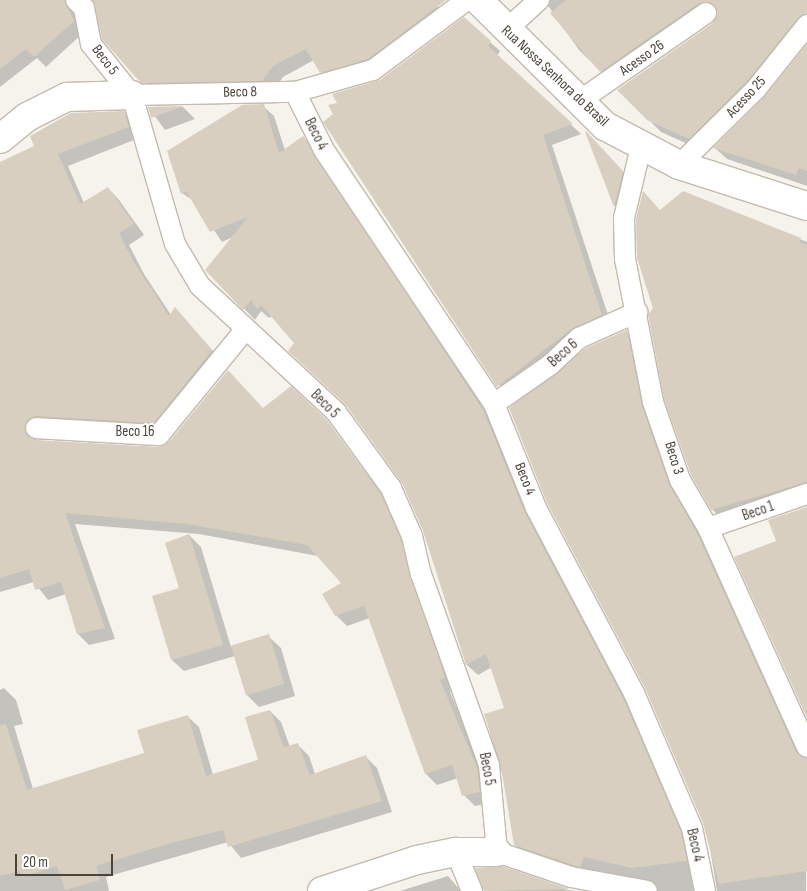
<!DOCTYPE html>
<html>
<head>
<meta charset="utf-8">
<style>
	body { margin:0 }
	#map { position:relative; width:807px; height:891px; overflow:hidden; background:#f6f3ec; font-family:"Sofia Sans Condensed",sans-serif }
	div>[style] { position:absolute }
	[style*='--x'] { left:calc(var(--x)*1px); top:calc(var(--y)*1px); width:calc(var(--w)*1px); rotate:calc(var(--a)*1deg) }
	.shadow>* { inset:0; background:#0003 }
	.building>* { inset:0; background:#d8cfc1; transform-origin:0 0 }
	.roads { filter:drop-shadow(1px 0 #c2bbae) drop-shadow(-1px 0 #c2bbae) drop-shadow(0 1px #c2bbae) drop-shadow(0 -1px #c2bbae) }
	.service>* { height:20px; margin:-10px; padding:0 10px; transform-origin:10px; border-radius:10px; background:#fff }
	.minor>* { height:28px; margin:-14px; padding:0 14px; transform-origin:14px; border-radius:14px; background:#fff }
	span { translate:-50% -50%; white-space:nowrap; text-align:center; line-height:1.15; -webkit-text-stroke:4px #fff; paint-order:stroke }
	.street-label { font-size:15px; color:#4b4439 }
	.scale { position:absolute; left:15px; top:854px; width:98px; height:22px; box-sizing:border-box; border:2px solid #4b4439; border-top:0; padding-left:6px; font-size:15px; line-height:18px; white-space:nowrap; color:#4b4439; -webkit-text-stroke:4px #fff; paint-order:stroke }
</style>
</head>
<body>
<div id="map">
	<div class="shadow">
		<div style="clip-path:polygon(0 0,82px 0,74px 14px,83px 33px,46px 67px,37px 58px,0 87px)"></div>
		<div style="clip-path:polygon(87px 0,431px 0,448px 17px,331px 82px,314px 60px,283px 77px,273px 91px,153px 93px,95px 5px)"></div>
		<div style="clip-path:polygon(544px 0,807px 0,807px 33px,701px 150px,661px 132px,619px 90px,714px 24px,718px 14px,613px 83px,579px 50px)"></div>
		<div style="clip-path:polygon(490px 42px,500px 51px,497px 56px,581px 134px,552px 145px,611px 324px,507px 396px,325px 122px,335px 115px,339px 104px,380px 81px)"></div>
		<div style="clip-path:polygon(807px 46px,807px 186px,727px 159px,715px 148px,765px 98px)"></div>
		<div style="clip-path:polygon(263px 106px,274px 116px,285px 150px,303px 137px,314px 148px,494px 422px,634px 710px,691px 843px,701px 891px,659px 891px,586px 876px,526px 855px,515px 845px,506px 787px,485px 715px,506px 709px,492px 667px,478px 675px,467px 665px,424px 531px,402px 480px,348px 407px,272px 316px,269px 318px,261px 311px,255px 320px,207px 270px,233px 237px,222px 242px,195px 202px,182px 193px)"></div>
		<div style="clip-path:polygon(183px 107px,195px 119px,165px 130px,149px 108px)"></div>
		<div style="clip-path:polygon(124px 112px,135px 124px,139px 138px,68px 166px,84px 203px,108px 188px,119px 200px,144px 235px,129px 245px,144px 274px,171px 315px,175px 309px,223px 362px,165px 433px,37px 433px,36px 441px,159px 448px,264px 410px,326px 421px,392px 507px,456px 689px,450px 692px,488px 780px,490px 803px,475px 806px,464px 795px,458px 778px,437px 785px,426px 774px,370px 618px,347px 626px,336px 615px,343px 584px,318px 556px,199px 534px,75px 524px,115px 639px,89px 645px,78px 634px,66px 594px,48px 600px,34px 582px,0 592px,0 164px,36px 147px,31px 137px,71px 114px)"></div>
		<div style="clip-path:polygon(589px 137px,634px 183px,626px 217px,615px 207px)"></div>
		<div style="clip-path:polygon(683px 192px,807px 242px,807px 495px,723px 520px,712px 509px,654px 308px,660px 212px)"></div>
		<div style="clip-path:polygon(626px 331px,637px 342px,708px 545px,807px 758px,806px 891px,717px 891px)"></div>
		<div style="clip-path:polygon(189px 535px,201px 547px,231px 647px,268px 636px,281px 648px,295px 696px,259px 707px,247px 695px,235px 656px,184px 671px,172px 660px)"></div>
		<div style="clip-path:polygon(4px 688px,16px 700px,23px 724px,14px 726px,33px 789px,145px 754px,187px 716px,199px 727px,213px 775px,259px 760px,270px 711px,281px 722px,290px 747px,298px 745px,309px 756px,315px 774px,366px 757px,377px 768px,392px 812px,241px 858px,228px 842px,106px 877px,109px 891px,0 891px,0 690px)"></div>
		<div style="clip-path:polygon(502px 868px,568px 890px,575px 891px,485px 891px,477px 869px)"></div>
		<div style="clip-path:polygon(448px 876px,461px 891px,400px 891px)"></div>
	</div>
	<div class="building">
		<div style="clip-path:polygon(0 0,64px 0,74px 21px,34px 57px,26px 49px,0 69px)"></div>
		<div style="clip-path:polygon(93px 0,446px 0,368px 59px,320px 73px,306px 49px,273px 66px,262px 81px,141px 83px,102px 39px)"></div>
		<div style="clip-path:polygon(566px 0,807px 0,807px 13px,798px 18px,747px 81px,689px 139px,647px 120px,617px 90px,713px 23px,715px 6px,699px 3px,600px 72px,550px 13px)"></div>
		<div style="clip-path:polygon(464px 17px,491px 41px,488px 46px,573px 124px,543px 135px,602px 315px,571px 329px,497px 387px,323px 122px,333px 114px,328px 105px,337px 103px,332px 94px,380px 80px)"></div>
		<div style="clip-path:polygon(807px 44px,807px 171px,799px 168px,796px 175px,713px 148px,764px 97px)"></div>
		<div style="clip-path:polygon(264px 104px,279px 153px,303px 136px,483px 410px,525px 513px,623px 698px,681px 832px,687px 861px,632px 868px,584px 857px,580px 867px,514px 845px,500px 761px,484px 714px,504px 708px,486px 654px,466px 665px,423px 531px,402px 483px,346px 405px,288px 351px,294px 343px,261px 305px,257px 309px,251px 300px,243px 310px,205px 270px,248px 217px,210px 232px,186px 191px,181px 194px,167px 151px,242px 105px)"></div>
		<div style="clip-path:polygon(184px 106px,151px 118px,148px 107px)"></div>
		<div style="clip-path:polygon(124px 111px,129px 127px,58px 154px,80px 204px,108px 187px,134px 224px,119px 233px,133px 261px,169px 316px,175px 307px,212px 350px,154px 423px,36px 416px,26px 422px,26px 434px,35px 440px,159px 447px,168px 443px,228px 370px,263px 408px,291px 386px,327px 420px,381px 494px,401px 540px,445px 677px,440px 680px,477px 768px,480px 792px,462px 796px,452px 765px,425px 774px,364px 606px,335px 616px,322px 594px,341px 583px,307px 545px,187px 524px,65px 513px,105px 628px,77px 634px,61px 582px,35px 590px,29px 569px,0 578px,0 162px,34px 146px,30px 136px,71px 113px)"></div>
		<div style="clip-path:polygon(586px 131px,623px 171px,614px 207px,585px 132px)"></div>
		<div style="clip-path:polygon(643px 191px,660px 210px,683px 191px,801px 238px,799px 242px,807px 245px,807px 482px,711px 510px,691px 475px,664px 399px,648px 315px,653px 308px,637px 258px,636px 219px)"></div>
		<div style="clip-path:polygon(627px 330px,642px 406px,669px 484px,697px 533px,796px 752px,807px 759px,807px 871px,719px 884px,703px 823px,645px 688px,547px 503px,509px 408px,586px 348px)"></div>
		<div style="clip-path:polygon(807px 507px,807px 718px,734px 557px,776px 541px,768px 520px)"></div>
		<div style="clip-path:polygon(189px 534px,223px 645px,171px 660px,152px 596px,179px 588px,165px 543px)"></div>
		<div style="left:269px;top:634px;width:52px;height:40px;rotate:73deg"></div>
		<div style="clip-path:polygon(270px 710px,284px 747px,298px 743px,310px 775px,366px 755px,382px 801px,228px 847px,223px 830px,171px 843px,96px 866px,100px 880px,65px 890px,57px 866px,22px 877px,20px 871px,0 876px,0 725px,6px 724px,27px 790px,144px 753px,137px 730px,188px 715px,206px 776px,258px 760px,245px 717px)"></div>
		<div style="clip-path:polygon(502px 866px,567px 888px,569px 889px,484px 891px,475px 868px)"></div>
	</div>
	<div class="roads">
		<div class="service">
			<div style="--x:76;--y:0;--w:11;--a:45"></div>
			<div style="--x:84;--y:8;--w:37;--a:79"></div>
			<div style="--x:91;--y:44;--w:65;--a:51.2"></div>
			<div style="--x:132;--y:95;--w:155;--a:73.9"></div>
			<div style="--x:175;--y:244;--w:49;--a:59.2"></div>
			<div style="--x:200;--y:286;--w:185;--a:42.8"></div>
			<div style="--x:336;--y:412;--w:94;--a:54.1"></div>
			<div style="--x:391;--y:488;--w:52;--a:66.4"></div>
			<div style="--x:412;--y:536;--w:39;--a:77"></div>
			<div style="--x:421;--y:574;--w:203;--a:70.4"></div>
			<div style="--x:489;--y:765;--w:87;--a:84.7"></div>
			<div style="--x:497;--y:852;--w:78;--a:18.7"></div>
			<div style="--x:571;--y:877;--w:77;--a:10.4"></div>
			<div style="--x:505;--y:31;--w:46;--a:-42.4"></div>
			<div style="--x:295;--y:92;--w:65;--a:63.4"></div>
			<div style="--x:324;--y:150;--w:306;--a:56.2"></div>
			<div style="--x:494;--y:404;--w:112;--a:68"></div>
			<div style="--x:536;--y:508;--w:209;--a:62.1"></div>
			<div style="--x:634;--y:693;--w:147;--a:66.8"></div>
			<div style="--x:692;--y:828;--w:64;--a:78.3"></div>
			<div style="--x:132;--y:95;--w:163;--a:-1.1"></div>
			<div style="--x:295;--y:92;--w:81;--a:-15.8"></div>
			<div style="--x:373;--y:70;--w:117;--a:-36.7"></div>
			<div style="--x:578;--y:102;--w:156;--a:-34.8"></div>
			<div style="--x:641;--y:147;--w:73;--a:103.5"></div>
			<div style="--x:624;--y:218;--w:41;--a:88.6"></div>
			<div style="--x:625;--y:259;--w:146;--a:78.9"></div>
			<div style="--x:653;--y:402;--w:83;--a:70.9"></div>
			<div style="--x:680;--y:480;--w:56;--a:59.7"></div>
			<div style="--x:708;--y:528;--w:240;--a:65.7"></div>
			<div style="--x:679;--y:165;--w:108;--a:-44.6"></div>
			<div style="--x:756;--y:89;--w:82;--a:-51.4"></div>
			<div style="--x:494;--y:404;--w:68;--a:-34.9"></div>
			<div style="--x:550;--y:365;--w:40;--a:-43"></div>
			<div style="--x:579;--y:338;--w:64;--a:-24.1"></div>
			<div style="--x:36;--y:428;--w:123;--a:3.3"></div>
			<div style="--x:159;--y:435;--w:136;--a:-50.7"></div>
			<div style="--x:708;--y:528;--w:105;--a:-19"></div>
			<div style="--x:456;--y:852;--w:42;--a:67.7"></div>
		</div>
		<div class="minor">
			<div style="--x:478;--y:0;--w:179;--a:44.8"></div>
			<div style="--x:605;--y:126;--w:84;--a:27.8"></div>
			<div style="--x:679;--y:165;--w:134;--a:17.8"></div>
			<div style="--x:0;--y:139;--w:35;--a:-39"></div>
			<div style="--x:27;--y:117;--w:45;--a:-26.6"></div>
			<div style="--x:67;--y:97;--w:65;--a:-1.8"></div>
			<div style="--x:322;--y:891;--w:100;--a:-18.1"></div>
			<div style="--x:417;--y:860;--w:40;--a:-12"></div>
			<div style="--x:456;--y:852;--w:41;--a:0"></div>
		</div>
	</div>
	<div class="street-label">
		<span style="left:642px;top:58px;rotate:-35deg">Acesso 26</span>
		<span style="left:105px;top:60px;rotate:53deg">Beco 5</span>
		<span style="left:555px;top:76px;rotate:43deg">Rua Nossa Senhora do Brasil</span>
		<span style="left:240px;top:92px;rotate:-1deg">Beco 8</span>
		<span style="left:746px;top:97px;rotate:-47deg">Acesso 25</span>
		<span style="left:316px;top:134px;rotate:63deg">Beco 4</span>
		<span style="left:563px;top:353px;rotate:-41deg">Beco 6</span>
		<span style="left:325px;top:404px;rotate:45deg">Beco 5</span>
		<span style="left:135px;top:432px">Beco 16</span>
		<span style="left:674px;top:458px;rotate:73deg">Beco 3</span>
		<span style="left:525px;top:479px;rotate:68deg">Beco 4</span>
		<span style="left:758px;top:511px;rotate:-19deg">Beco 1</span>
		<span style="left:487px;top:769px;rotate:79deg">Beco 5</span>
		<span style="left:695px;top:845px;rotate:77deg">Beco 4</span>
	</div>
	<div class="scale">20 m</div>
</div>
</body>
</html>
